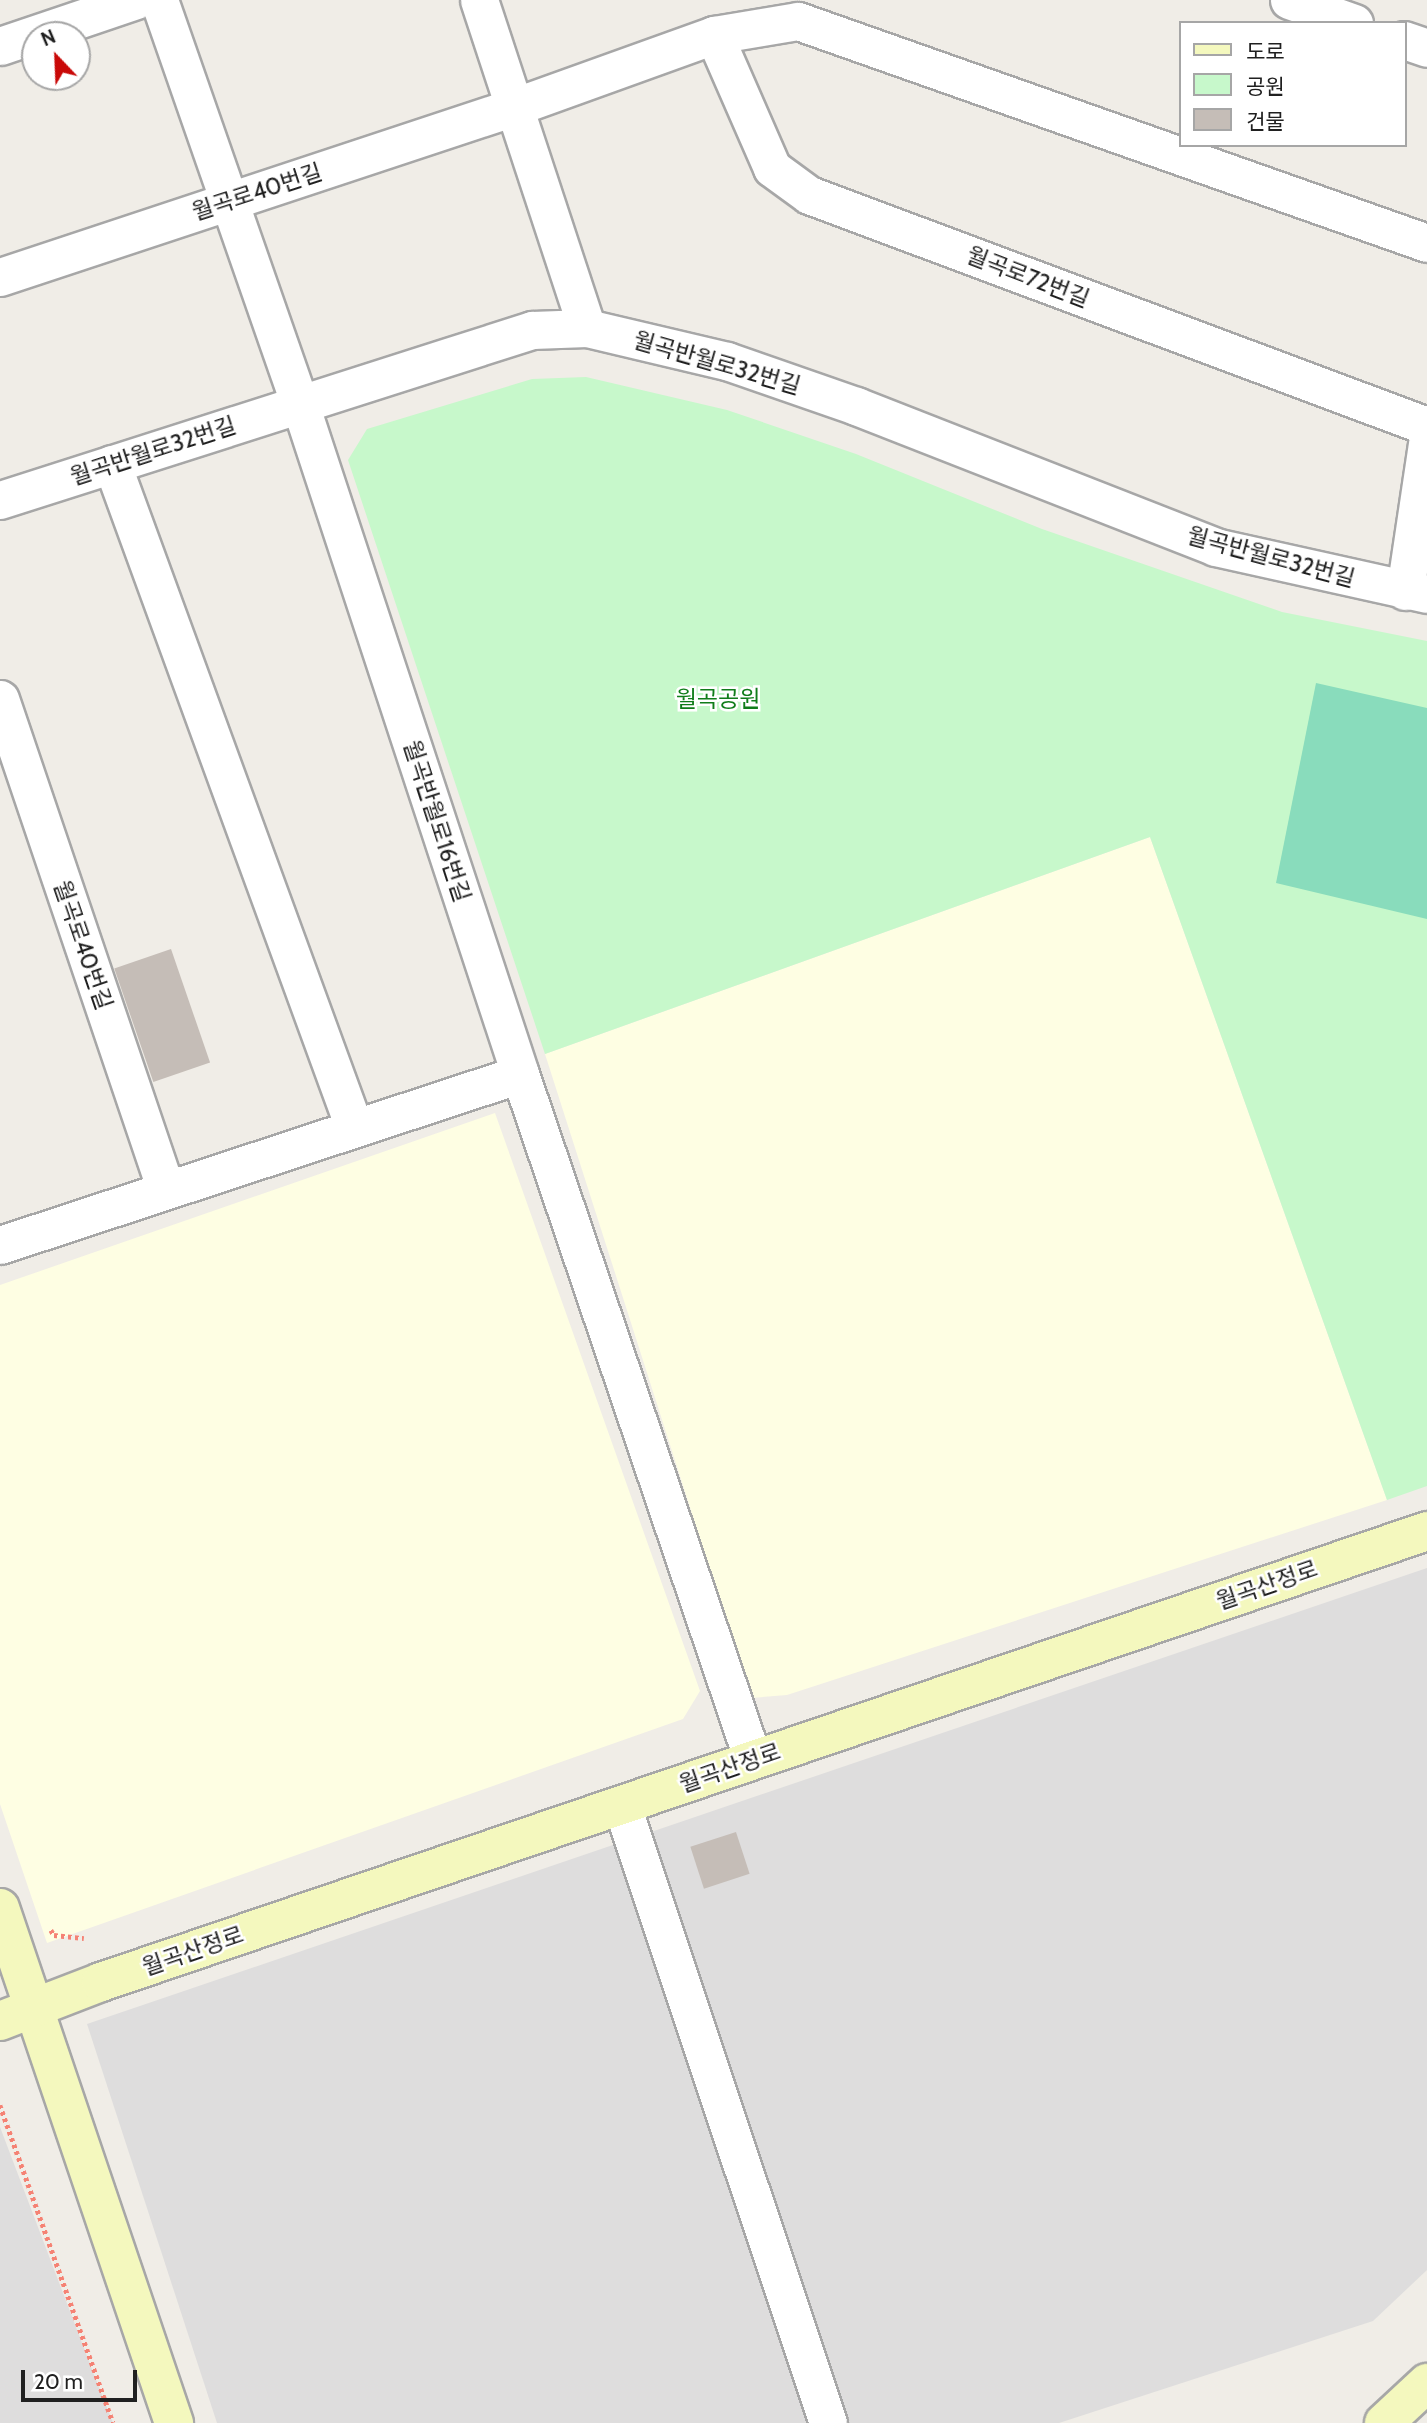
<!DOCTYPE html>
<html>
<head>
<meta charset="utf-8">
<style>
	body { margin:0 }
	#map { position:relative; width:1427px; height:2423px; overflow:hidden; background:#f0ede7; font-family:Cabin,"Noto Sans KR",sans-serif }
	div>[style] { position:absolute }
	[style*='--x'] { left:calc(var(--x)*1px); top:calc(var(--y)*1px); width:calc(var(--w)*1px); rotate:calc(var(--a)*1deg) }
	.residential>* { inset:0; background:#dedddd }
	.education>* { inset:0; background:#fefee3 }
	.park>* { inset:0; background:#c7f8cb }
	.pitch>* { inset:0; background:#89dcbc }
	.building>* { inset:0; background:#c5bdb7; transform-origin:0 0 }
	.path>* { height:4.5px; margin-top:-2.25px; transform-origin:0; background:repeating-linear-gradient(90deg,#f58274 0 3.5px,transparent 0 7px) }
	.roads { filter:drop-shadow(2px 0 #a7a7a7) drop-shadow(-2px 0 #a7a7a7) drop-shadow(0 2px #a7a7a7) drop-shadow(0 -2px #a7a7a7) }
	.street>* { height:37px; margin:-18.5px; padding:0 18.5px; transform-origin:18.5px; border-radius:18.5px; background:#fff }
	.secondary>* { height:38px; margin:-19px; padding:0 19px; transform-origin:19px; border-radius:19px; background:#f4f8be }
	span { translate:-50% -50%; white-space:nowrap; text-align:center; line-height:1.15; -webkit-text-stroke:5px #fff; paint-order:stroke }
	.street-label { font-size:23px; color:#202020 }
	.park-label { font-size:23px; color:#107d1a }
	.legend { position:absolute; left:1179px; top:21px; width:228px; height:126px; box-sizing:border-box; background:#fff; border:2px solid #a6a6a6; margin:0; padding:9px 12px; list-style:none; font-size:21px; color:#202020 }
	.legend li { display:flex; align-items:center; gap:14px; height:35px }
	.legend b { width:35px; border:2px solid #a6a6a6 }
	.north { position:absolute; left:21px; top:21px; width:70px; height:70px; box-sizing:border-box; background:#fff; border:2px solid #a6a6a6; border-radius:50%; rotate:337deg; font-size:19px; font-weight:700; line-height:28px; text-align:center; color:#202020 }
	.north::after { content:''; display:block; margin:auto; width:24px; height:32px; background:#c90908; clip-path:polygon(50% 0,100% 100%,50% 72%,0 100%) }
	.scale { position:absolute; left:21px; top:2370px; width:116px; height:32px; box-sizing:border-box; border:4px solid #202020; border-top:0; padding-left:9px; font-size:21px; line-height:24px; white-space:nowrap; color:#202020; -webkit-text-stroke:5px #fff; paint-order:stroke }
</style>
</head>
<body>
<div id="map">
	<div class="residential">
		<div style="clip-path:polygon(1427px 1568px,1427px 2270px,1373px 2321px,1059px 2423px,217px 2423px,87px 2024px)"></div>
		<div style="clip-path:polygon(0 2127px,93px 2372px,113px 2423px,0 2423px)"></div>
	</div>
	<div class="education">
		<div style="clip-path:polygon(1150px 837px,1387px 1500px,787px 1695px,751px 1698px,545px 1054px)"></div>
		<div style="clip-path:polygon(495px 1113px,700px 1691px,683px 1719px,47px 1943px,0 1804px,0 1285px)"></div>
	</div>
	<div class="park">
		<div style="clip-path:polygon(586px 377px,727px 410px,856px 454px,1042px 529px,1282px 612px,1427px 641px,1427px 1486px,1387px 1500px,1150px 837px,545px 1054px,348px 460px,367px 429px,532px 379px)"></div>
	</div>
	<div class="pitch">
		<div style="clip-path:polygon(1316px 683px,1427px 708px,1427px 919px,1276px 883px)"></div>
	</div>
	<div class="building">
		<div style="left:171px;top:949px;width:120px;height:60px;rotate:71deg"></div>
		<div style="left:736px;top:1832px;width:44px;height:48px;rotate:72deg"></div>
	</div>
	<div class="path">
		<div style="--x:51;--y:1930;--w:6;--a:59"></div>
		<div style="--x:54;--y:1935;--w:30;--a:6"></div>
		<div style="--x:0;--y:2105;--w:337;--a:70.4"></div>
	</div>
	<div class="roads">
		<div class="street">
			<div style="--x:159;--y:0;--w:428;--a:70.8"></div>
			<div style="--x:300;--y:404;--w:705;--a:71.82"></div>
			<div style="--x:520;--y:1074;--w:724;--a:71.24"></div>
			<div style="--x:479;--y:0;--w:345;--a:71.8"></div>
			<div style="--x:1289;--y:0;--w:69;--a:19.5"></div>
			<div style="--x:714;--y:35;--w:145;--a:66.4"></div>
			<div style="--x:772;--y:168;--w:46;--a:36.1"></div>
			<div style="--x:809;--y:195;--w:660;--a:20.5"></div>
			<div style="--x:1404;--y:40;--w:24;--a:19"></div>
			<div style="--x:0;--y:46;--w:144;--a:-18.7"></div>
			<div style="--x:0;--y:277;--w:541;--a:-18.3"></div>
			<div style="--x:514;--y:107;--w:213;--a:-19.8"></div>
			<div style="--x:714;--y:35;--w:85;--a:-9.5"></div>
			<div style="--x:798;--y:21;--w:667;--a:19.44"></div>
			<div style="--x:112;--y:464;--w:706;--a:69.95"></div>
			<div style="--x:0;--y:500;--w:559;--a:-17.72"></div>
			<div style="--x:532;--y:330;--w:55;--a:-2.1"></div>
			<div style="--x:587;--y:328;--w:144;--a:13.3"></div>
			<div style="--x:727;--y:361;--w:137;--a:19.2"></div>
			<div style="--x:856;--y:406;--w:386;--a:21.4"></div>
			<div style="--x:1215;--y:547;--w:217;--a:12.5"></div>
			<div style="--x:1405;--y:591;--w:149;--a:-81.5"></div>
			<div style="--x:0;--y:699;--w:518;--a:71.32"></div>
			<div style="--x:0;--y:1245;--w:547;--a:-18.2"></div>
			<div style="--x:622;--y:1806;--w:650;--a:71.54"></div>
		</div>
		<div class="secondary">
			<div style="--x:0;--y:1908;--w:544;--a:71.33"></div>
			<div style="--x:0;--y:2021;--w:108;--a:-21.1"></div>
			<div style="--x:101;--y:1982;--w:1401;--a:-18.78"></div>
			<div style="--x:1384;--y:2423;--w:59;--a:-42.9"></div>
		</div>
	</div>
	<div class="street-label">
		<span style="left:257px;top:192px;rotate:-18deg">월곡로40번길</span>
		<span style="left:1028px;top:277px;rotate:21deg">월곡로72번길</span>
		<span style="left:717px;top:363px;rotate:16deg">월곡반월로32번길</span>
		<span style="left:153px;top:451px;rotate:-18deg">월곡반월로32번길</span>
		<span style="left:1271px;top:557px;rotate:15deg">월곡반월로32번길</span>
		<span style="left:437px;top:821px;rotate:72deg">월곡반월로16번길</span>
		<span style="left:83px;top:945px;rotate:71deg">월곡로40번길</span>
		<span style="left:1267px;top:1585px;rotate:-19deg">월곡산정로</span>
		<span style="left:730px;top:1768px;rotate:-19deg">월곡산정로</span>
		<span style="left:193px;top:1951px;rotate:-19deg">월곡산정로</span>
	</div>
	<div class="park-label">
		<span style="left:718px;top:699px">월곡공원</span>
	</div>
	<ul class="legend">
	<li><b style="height:9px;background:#f4f8be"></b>도로</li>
	<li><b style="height:19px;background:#c7f8cb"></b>공원</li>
	<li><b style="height:19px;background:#c5bdb7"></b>건물</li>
	</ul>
	<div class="north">N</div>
	<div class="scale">20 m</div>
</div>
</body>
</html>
